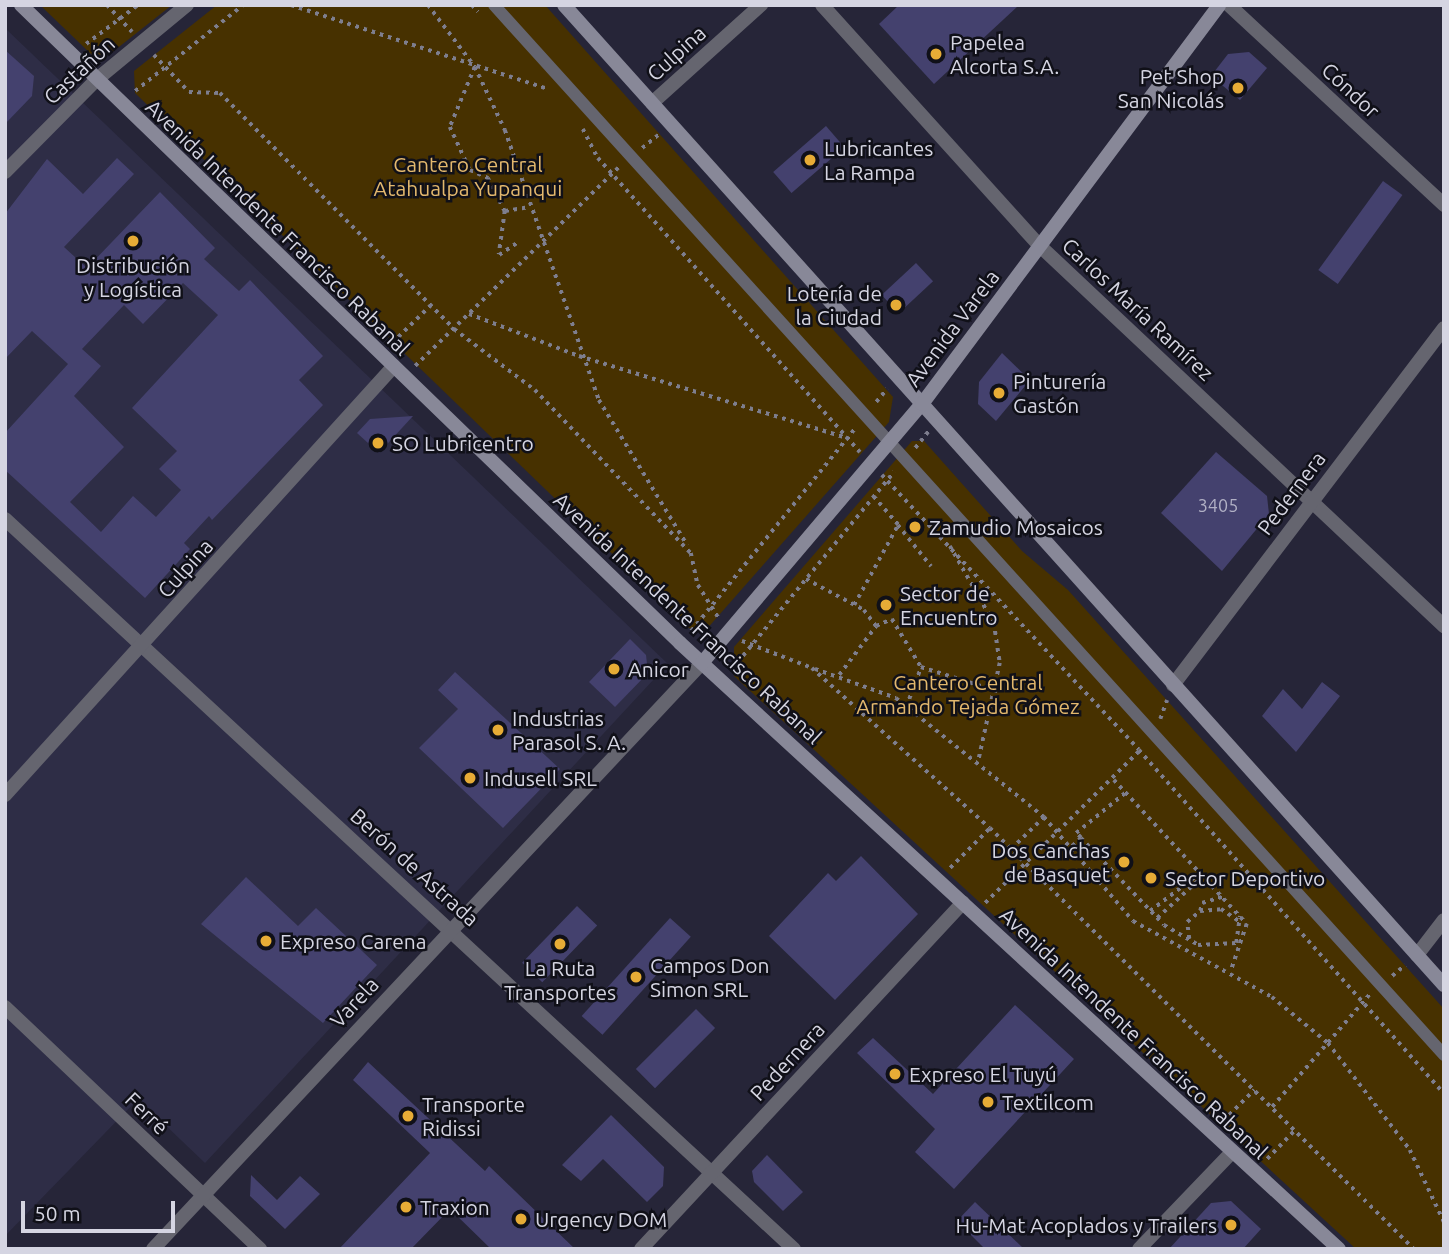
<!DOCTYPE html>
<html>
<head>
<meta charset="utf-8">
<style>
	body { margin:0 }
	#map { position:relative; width:1449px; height:1254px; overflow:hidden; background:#262538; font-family:Ubuntu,sans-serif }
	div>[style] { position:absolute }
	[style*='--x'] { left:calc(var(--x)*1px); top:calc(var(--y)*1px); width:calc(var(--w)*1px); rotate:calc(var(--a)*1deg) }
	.built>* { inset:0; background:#2e2d46 }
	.green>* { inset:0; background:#473100 }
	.building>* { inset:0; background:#44416e; transform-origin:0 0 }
	.path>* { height:3.5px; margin-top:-1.75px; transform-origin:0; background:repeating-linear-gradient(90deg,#7e7e8e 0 3.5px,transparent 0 8.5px) }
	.service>* { height:12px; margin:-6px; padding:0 6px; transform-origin:6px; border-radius:6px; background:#65656f }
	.minor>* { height:14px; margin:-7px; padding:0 7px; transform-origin:7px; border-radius:7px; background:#65656f }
	.secondary>* { height:14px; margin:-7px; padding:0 7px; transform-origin:7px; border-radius:7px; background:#888898 }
	.dots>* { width:19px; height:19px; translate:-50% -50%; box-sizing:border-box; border:4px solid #101018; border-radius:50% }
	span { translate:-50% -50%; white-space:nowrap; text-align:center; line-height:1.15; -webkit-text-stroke:5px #101018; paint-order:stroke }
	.number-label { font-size:18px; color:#b1b0c5 }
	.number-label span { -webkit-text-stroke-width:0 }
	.poi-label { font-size:21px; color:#d5d5e2 }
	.left { translate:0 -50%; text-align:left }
	.right { translate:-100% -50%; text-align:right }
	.street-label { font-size:21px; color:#d5d5e2 }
	.park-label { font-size:21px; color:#e3b86d }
	.frame { position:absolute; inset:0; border:7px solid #d5d5e2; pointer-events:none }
	.scale { position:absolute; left:21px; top:1201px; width:154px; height:32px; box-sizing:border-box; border:4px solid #d5d5e2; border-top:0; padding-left:9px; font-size:21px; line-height:24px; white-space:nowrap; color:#d5d5e2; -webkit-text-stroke:5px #101018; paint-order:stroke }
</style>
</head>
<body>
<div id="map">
	<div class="built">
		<div style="clip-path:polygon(5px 28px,668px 664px,205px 1163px,138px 1099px,5px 1236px)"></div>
	</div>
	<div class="green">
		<div style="clip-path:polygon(40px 5px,172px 5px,110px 54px,92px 55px)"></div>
		<div style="clip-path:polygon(217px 5px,545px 5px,893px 397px,889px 422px,705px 631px,689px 628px,135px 93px,134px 71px)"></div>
		<div style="clip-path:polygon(912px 441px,924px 441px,1022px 551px,1068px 590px,1444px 1009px,1444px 1249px,1356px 1249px,734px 676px,734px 647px)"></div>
	</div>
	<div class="building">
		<div style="clip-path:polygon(899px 5px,1019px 5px,934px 84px,879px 24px)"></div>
		<div style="clip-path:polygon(5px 50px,34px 76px,32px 96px,5px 124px)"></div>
		<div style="clip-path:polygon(1249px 52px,1267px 68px,1240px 100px,1211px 76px,1228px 54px)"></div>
		<div style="left:826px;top:126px;width:28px;height:70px;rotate:49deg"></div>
		<div style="clip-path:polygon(evenodd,117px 158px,134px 174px,64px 247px,87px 268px,160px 192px,215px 248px,204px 259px,239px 291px,250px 280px,323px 356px,299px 380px,323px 405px,212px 520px,209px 516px,184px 543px,190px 549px,145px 598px,5px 470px,5px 433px,68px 364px,32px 331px,5px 359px,5px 214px,47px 159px,83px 194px,117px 158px,183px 283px,218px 315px,132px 408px,177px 451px,159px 469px,181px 490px,156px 517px,133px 496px,101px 532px,70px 502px,124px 447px,74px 396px,101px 366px,82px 349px,124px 305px,143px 324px,183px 283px)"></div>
		<div style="left:1383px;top:181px;width:24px;height:110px;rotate:36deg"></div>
		<div style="left:916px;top:263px;width:25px;height:47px;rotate:47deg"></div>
		<div style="clip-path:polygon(1002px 353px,1030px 380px,996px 421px,978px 404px,979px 382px)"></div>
		<div style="clip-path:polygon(413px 416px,379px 453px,357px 433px,370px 419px)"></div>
		<div style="clip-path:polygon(1216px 452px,1267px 496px,1269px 514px,1222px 571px,1161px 513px)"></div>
		<div style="clip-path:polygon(630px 639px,646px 655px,648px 673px,615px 707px,589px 682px)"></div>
		<div style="clip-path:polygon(455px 672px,560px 769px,503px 828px,419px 748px,458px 709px,438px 690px)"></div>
		<div style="clip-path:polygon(1322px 682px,1340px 696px,1296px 752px,1262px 716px,1283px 689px,1302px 709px)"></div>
		<div style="clip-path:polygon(861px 856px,918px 914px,835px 1000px,769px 936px,828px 873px,836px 881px)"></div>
		<div style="clip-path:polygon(246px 877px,298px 926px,316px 908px,377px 965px,323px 1023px,201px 924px)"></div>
		<div style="left:577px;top:906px;width:28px;height:79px;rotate:44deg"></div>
		<div style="left:670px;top:918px;width:28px;height:132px;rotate:42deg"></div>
		<div style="clip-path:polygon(1015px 1005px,1074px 1059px,954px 1189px,915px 1152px,935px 1129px,857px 1053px,873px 1038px,933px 1094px)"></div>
		<div style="left:696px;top:1009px;width:27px;height:85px;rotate:45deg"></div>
		<div style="clip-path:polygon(368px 1062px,485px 1171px,489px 1166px,575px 1249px,491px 1249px,450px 1209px,411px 1249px,339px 1249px,430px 1153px,353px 1080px)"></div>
		<div style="clip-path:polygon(611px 1115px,664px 1167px,663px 1186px,647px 1202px,603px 1159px,581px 1181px,562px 1165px)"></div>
		<div style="clip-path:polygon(767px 1155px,803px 1192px,783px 1211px,754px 1182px,752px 1171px)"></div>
		<div style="clip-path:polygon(251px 1175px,277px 1200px,300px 1176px,320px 1194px,285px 1229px,250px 1196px)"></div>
		<div style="clip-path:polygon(1231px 1201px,1261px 1229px,1243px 1249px,1169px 1249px,1211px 1203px)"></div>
		<div style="clip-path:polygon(975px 1202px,1024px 1249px,985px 1249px,957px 1221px)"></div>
	</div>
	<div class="path">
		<div style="--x:107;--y:5;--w:37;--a:47"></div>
		<div style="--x:291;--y:5;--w:270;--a:18.1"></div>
		<div style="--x:428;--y:5;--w:78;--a:52.8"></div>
		<div style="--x:475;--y:67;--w:70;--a:64.5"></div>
		<div style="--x:505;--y:130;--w:286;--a:70.8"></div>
		<div style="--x:599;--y:400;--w:170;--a:58.7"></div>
		<div style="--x:472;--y:5;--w:9;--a:49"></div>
		<div style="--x:86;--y:44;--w:65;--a:-36.9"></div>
		<div style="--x:154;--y:55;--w:51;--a:46.6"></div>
		<div style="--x:189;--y:92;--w:31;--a:2"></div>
		<div style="--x:220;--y:93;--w:332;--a:45.2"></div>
		<div style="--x:454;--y:329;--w:101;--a:37"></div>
		<div style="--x:535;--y:390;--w:226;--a:46.3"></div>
		<div style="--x:691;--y:553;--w:33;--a:78"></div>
		<div style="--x:698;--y:585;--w:40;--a:58"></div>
		<div style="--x:475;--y:67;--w:65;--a:112.6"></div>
		<div style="--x:450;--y:127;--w:47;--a:65.1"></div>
		<div style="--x:470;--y:170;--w:20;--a:24"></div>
		<div style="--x:488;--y:178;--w:37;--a:63"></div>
		<div style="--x:505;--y:211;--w:25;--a:-9"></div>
		<div style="--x:135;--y:91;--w:138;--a:-38.5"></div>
		<div style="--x:583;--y:129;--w:33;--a:63"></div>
		<div style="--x:598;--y:158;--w:394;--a:48.3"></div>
		<div style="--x:642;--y:148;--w:21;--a:-39"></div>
		<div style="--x:505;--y:211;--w:44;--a:97.8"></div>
		<div style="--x:499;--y:255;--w:23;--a:-34"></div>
		<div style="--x:469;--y:314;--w:118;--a:20.9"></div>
		<div style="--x:579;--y:356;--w:277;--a:17"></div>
		<div style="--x:392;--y:343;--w:54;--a:-44.3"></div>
		<div style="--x:415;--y:366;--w:286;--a:-44.3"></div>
		<div style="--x:876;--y:402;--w:17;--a:-50"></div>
		<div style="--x:915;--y:448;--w:21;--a:-51"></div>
		<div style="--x:882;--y:475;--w:376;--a:46.9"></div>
		<div style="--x:1139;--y:750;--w:459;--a:48.4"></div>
		<div style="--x:898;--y:525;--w:53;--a:51.2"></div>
		<div style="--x:950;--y:546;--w:89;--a:60.3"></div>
		<div style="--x:994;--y:623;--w:40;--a:81.5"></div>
		<div style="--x:1000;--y:663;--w:102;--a:102.4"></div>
		<div style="--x:806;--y:579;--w:66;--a:28.1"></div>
		<div style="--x:864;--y:610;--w:20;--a:53"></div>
		<div style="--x:854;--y:605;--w:91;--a:-61.2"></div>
		<div style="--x:898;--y:525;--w:37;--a:-131"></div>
		<div style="--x:691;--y:631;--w:262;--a:-51"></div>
		<div style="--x:742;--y:641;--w:75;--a:21.1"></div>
		<div style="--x:812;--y:668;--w:239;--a:42"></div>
		<div style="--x:990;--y:828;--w:598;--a:44.8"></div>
		<div style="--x:732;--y:669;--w:255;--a:-50.6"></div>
		<div style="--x:815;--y:669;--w:86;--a:19.7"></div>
		<div style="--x:896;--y:698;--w:190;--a:38.8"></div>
		<div style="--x:1044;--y:817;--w:137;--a:49.4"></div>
		<div style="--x:1133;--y:921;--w:158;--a:28.7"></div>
		<div style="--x:1272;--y:997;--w:72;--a:39.4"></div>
		<div style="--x:1328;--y:1043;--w:135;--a:52.5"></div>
		<div style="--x:1410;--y:1150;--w:80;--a:64.7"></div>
		<div style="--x:839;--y:675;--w:61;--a:-52.9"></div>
		<div style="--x:876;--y:626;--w:17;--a:-24"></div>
		<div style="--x:892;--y:619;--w:56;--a:58.9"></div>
		<div style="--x:921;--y:667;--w:80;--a:17.5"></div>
		<div style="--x:906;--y:707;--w:43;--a:-69.4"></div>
		<div style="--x:1160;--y:719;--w:20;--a:-70"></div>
		<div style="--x:1114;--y:780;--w:196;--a:47.3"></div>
		<div style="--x:1247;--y:924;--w:50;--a:108.8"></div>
		<div style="--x:1081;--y:838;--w:120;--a:46.3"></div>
		<div style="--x:1164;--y:925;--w:39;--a:30"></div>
		<div style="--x:1198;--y:945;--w:38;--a:-3"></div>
		<div style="--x:1236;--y:943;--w:27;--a:-82"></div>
		<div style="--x:1072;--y:846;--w:12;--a:-42"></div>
		<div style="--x:1081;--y:838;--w:7;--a:-135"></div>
		<div style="--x:1076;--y:833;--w:63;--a:-39.2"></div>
		<div style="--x:1011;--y:849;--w:46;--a:-44.1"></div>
		<div style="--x:950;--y:868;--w:57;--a:-45"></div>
		<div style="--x:985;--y:903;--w:216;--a:-44.6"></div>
		<div style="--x:1150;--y:911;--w:63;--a:-37.2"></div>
		<div style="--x:1200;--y:911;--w:8;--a:-76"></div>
		<div style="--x:1202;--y:903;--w:21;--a:-17"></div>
		<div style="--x:1157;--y:918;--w:62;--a:-42.4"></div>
		<div style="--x:1189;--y:939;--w:17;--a:-97"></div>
		<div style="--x:1187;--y:922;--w:17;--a:-40"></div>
		<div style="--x:1200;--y:911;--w:21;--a:-5"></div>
		<div style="--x:1221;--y:909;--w:22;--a:34"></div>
		<div style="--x:1392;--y:976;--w:17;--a:-40"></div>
		<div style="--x:1272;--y:1107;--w:150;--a:-49.1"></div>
		<div style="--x:1223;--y:1121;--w:44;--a:-45"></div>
		<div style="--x:1267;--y:1159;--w:40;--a:-46"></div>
	</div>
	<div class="service">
		<div style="--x:494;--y:5;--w:1416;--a:47.86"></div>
	</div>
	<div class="minor">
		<div style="--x:822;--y:5;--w:325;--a:47.9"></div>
		<div style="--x:1040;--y:246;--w:555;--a:43.25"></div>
		<div style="--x:1229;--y:5;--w:294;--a:42.9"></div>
		<div style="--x:652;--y:103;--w:147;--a:-42"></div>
		<div style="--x:5;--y:172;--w:129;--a:-45.3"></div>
		<div style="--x:96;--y:80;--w:118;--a:-39.5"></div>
		<div style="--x:5;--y:519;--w:1075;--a:42.78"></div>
		<div style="--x:1173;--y:685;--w:448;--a:-52.8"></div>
		<div style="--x:5;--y:795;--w:579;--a:-47.8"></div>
		<div style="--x:1417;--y:955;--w:44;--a:-52.4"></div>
		<div style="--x:5;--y:1007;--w:352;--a:43.5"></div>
		<div style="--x:153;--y:1249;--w:803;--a:-46.87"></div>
		<div style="--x:641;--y:1249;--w:473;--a:-47.1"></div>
		<div style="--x:1139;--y:1249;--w:134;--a:-46.2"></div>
	</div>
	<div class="secondary">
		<div style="--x:21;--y:5;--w:917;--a:44.07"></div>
		<div style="--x:680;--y:643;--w:895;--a:42.6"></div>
		<div style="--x:564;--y:5;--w:1317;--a:48.08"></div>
		<div style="--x:702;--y:663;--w:340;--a:-49.7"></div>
		<div style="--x:922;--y:404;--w:497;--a:-53.3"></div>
	</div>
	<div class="dots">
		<div style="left:936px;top:54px;background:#e7ac36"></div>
		<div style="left:1238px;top:88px;background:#e7ac36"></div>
		<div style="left:810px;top:160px;background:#e7ac36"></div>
		<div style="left:133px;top:241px;background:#e7ac36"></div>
		<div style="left:896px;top:305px;background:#e7ac36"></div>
		<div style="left:999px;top:393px;background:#e7ac36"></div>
		<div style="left:378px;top:443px;background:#e7ac36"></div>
		<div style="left:915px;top:527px;background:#e7ac36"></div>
		<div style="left:886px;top:605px;background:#e7ac36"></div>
		<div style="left:614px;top:669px;background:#e7ac36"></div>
		<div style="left:498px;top:730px;background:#e7ac36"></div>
		<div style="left:470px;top:778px;background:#e7ac36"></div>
		<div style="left:1124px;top:862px;background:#e7ac36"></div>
		<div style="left:1151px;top:878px;background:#e7ac36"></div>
		<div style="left:266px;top:941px;background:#e7ac36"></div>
		<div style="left:560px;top:944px;background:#e7ac36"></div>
		<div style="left:636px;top:977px;background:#e7ac36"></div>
		<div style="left:895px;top:1074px;background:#e7ac36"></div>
		<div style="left:988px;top:1102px;background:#e7ac36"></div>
		<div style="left:408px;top:1116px;background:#e7ac36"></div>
		<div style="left:406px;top:1207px;background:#e7ac36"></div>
		<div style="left:521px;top:1219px;background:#e7ac36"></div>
		<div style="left:1231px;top:1225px;background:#e7ac36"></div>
	</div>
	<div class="number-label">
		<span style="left:1218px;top:505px">3405</span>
	</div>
	<div class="poi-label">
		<span class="left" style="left:950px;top:54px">Papelea<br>Alcorta S.A.</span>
		<span class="right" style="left:1224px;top:88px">Pet Shop<br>San Nicolás</span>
		<span class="left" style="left:824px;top:160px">Lubricantes<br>La Rampa</span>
		<span style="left:133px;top:277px">Distribución<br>y Logística</span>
		<span class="right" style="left:882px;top:305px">Lotería de<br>la Ciudad</span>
		<span class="left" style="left:1013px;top:393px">Pinturería<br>Gastón</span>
		<span class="left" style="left:392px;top:443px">SO Lubricentro</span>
		<span class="left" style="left:929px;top:527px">Zamudio Mosaicos</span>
		<span class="left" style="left:900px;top:605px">Sector de<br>Encuentro</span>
		<span class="left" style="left:628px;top:669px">Anicor</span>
		<span class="left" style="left:512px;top:730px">Industrias<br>Parasol S. A.</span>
		<span class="left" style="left:484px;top:778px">Indusell SRL</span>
		<span class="right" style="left:1110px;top:862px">Dos Canchas<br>de Basquet</span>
		<span class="left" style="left:1165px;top:878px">Sector Deportivo</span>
		<span class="left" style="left:280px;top:941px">Expreso Carena</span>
		<span class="left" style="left:650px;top:977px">Campos Don<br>Simon SRL</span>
		<span style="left:560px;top:980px">La Ruta<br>Transportes</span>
		<span class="left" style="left:909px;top:1074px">Expreso El Tuyú</span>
		<span class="left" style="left:1002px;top:1102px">Textilcom</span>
		<span class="left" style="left:422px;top:1116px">Transporte<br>Ridissi</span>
		<span class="left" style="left:420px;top:1207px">Traxion</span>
		<span class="left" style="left:535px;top:1219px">Urgency DOM</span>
		<span class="right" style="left:1217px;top:1225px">Hu-Mat Acoplados y Trailers</span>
	</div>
	<div class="street-label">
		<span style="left:676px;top:53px;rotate:-42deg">Culpina</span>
		<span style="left:79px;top:70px;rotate:-43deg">Castañón</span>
		<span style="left:1351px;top:90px;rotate:43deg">Cóndor</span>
		<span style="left:278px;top:227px;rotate:44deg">Avenida Intendente Francisco Rabanal</span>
		<span style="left:1138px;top:309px;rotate:43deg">Carlos María Ramírez</span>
		<span style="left:952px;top:328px;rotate:-53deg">Avenida Varela</span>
		<span style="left:1291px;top:493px;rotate:-53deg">Pedernera</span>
		<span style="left:185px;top:568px;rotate:-48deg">Culpina</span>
		<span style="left:688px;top:618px;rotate:43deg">Avenida Intendente Francisco Rabanal</span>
		<span style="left:415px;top:867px;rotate:42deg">Berón de Astrada</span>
		<span style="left:354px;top:1002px;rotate:-47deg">Varela</span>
		<span style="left:1134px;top:1033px;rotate:43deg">Avenida Intendente Francisco Rabanal</span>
		<span style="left:787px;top:1061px;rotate:-47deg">Pedernera</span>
		<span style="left:147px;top:1113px;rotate:44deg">Ferré</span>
	</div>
	<div class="park-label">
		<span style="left:468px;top:176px">Cantero Central<br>Atahualpa Yupanqui</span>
		<span style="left:968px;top:694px">Cantero Central<br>Armando Tejada Gómez</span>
	</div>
	<div class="frame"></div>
	<div class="scale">50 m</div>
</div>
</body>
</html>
